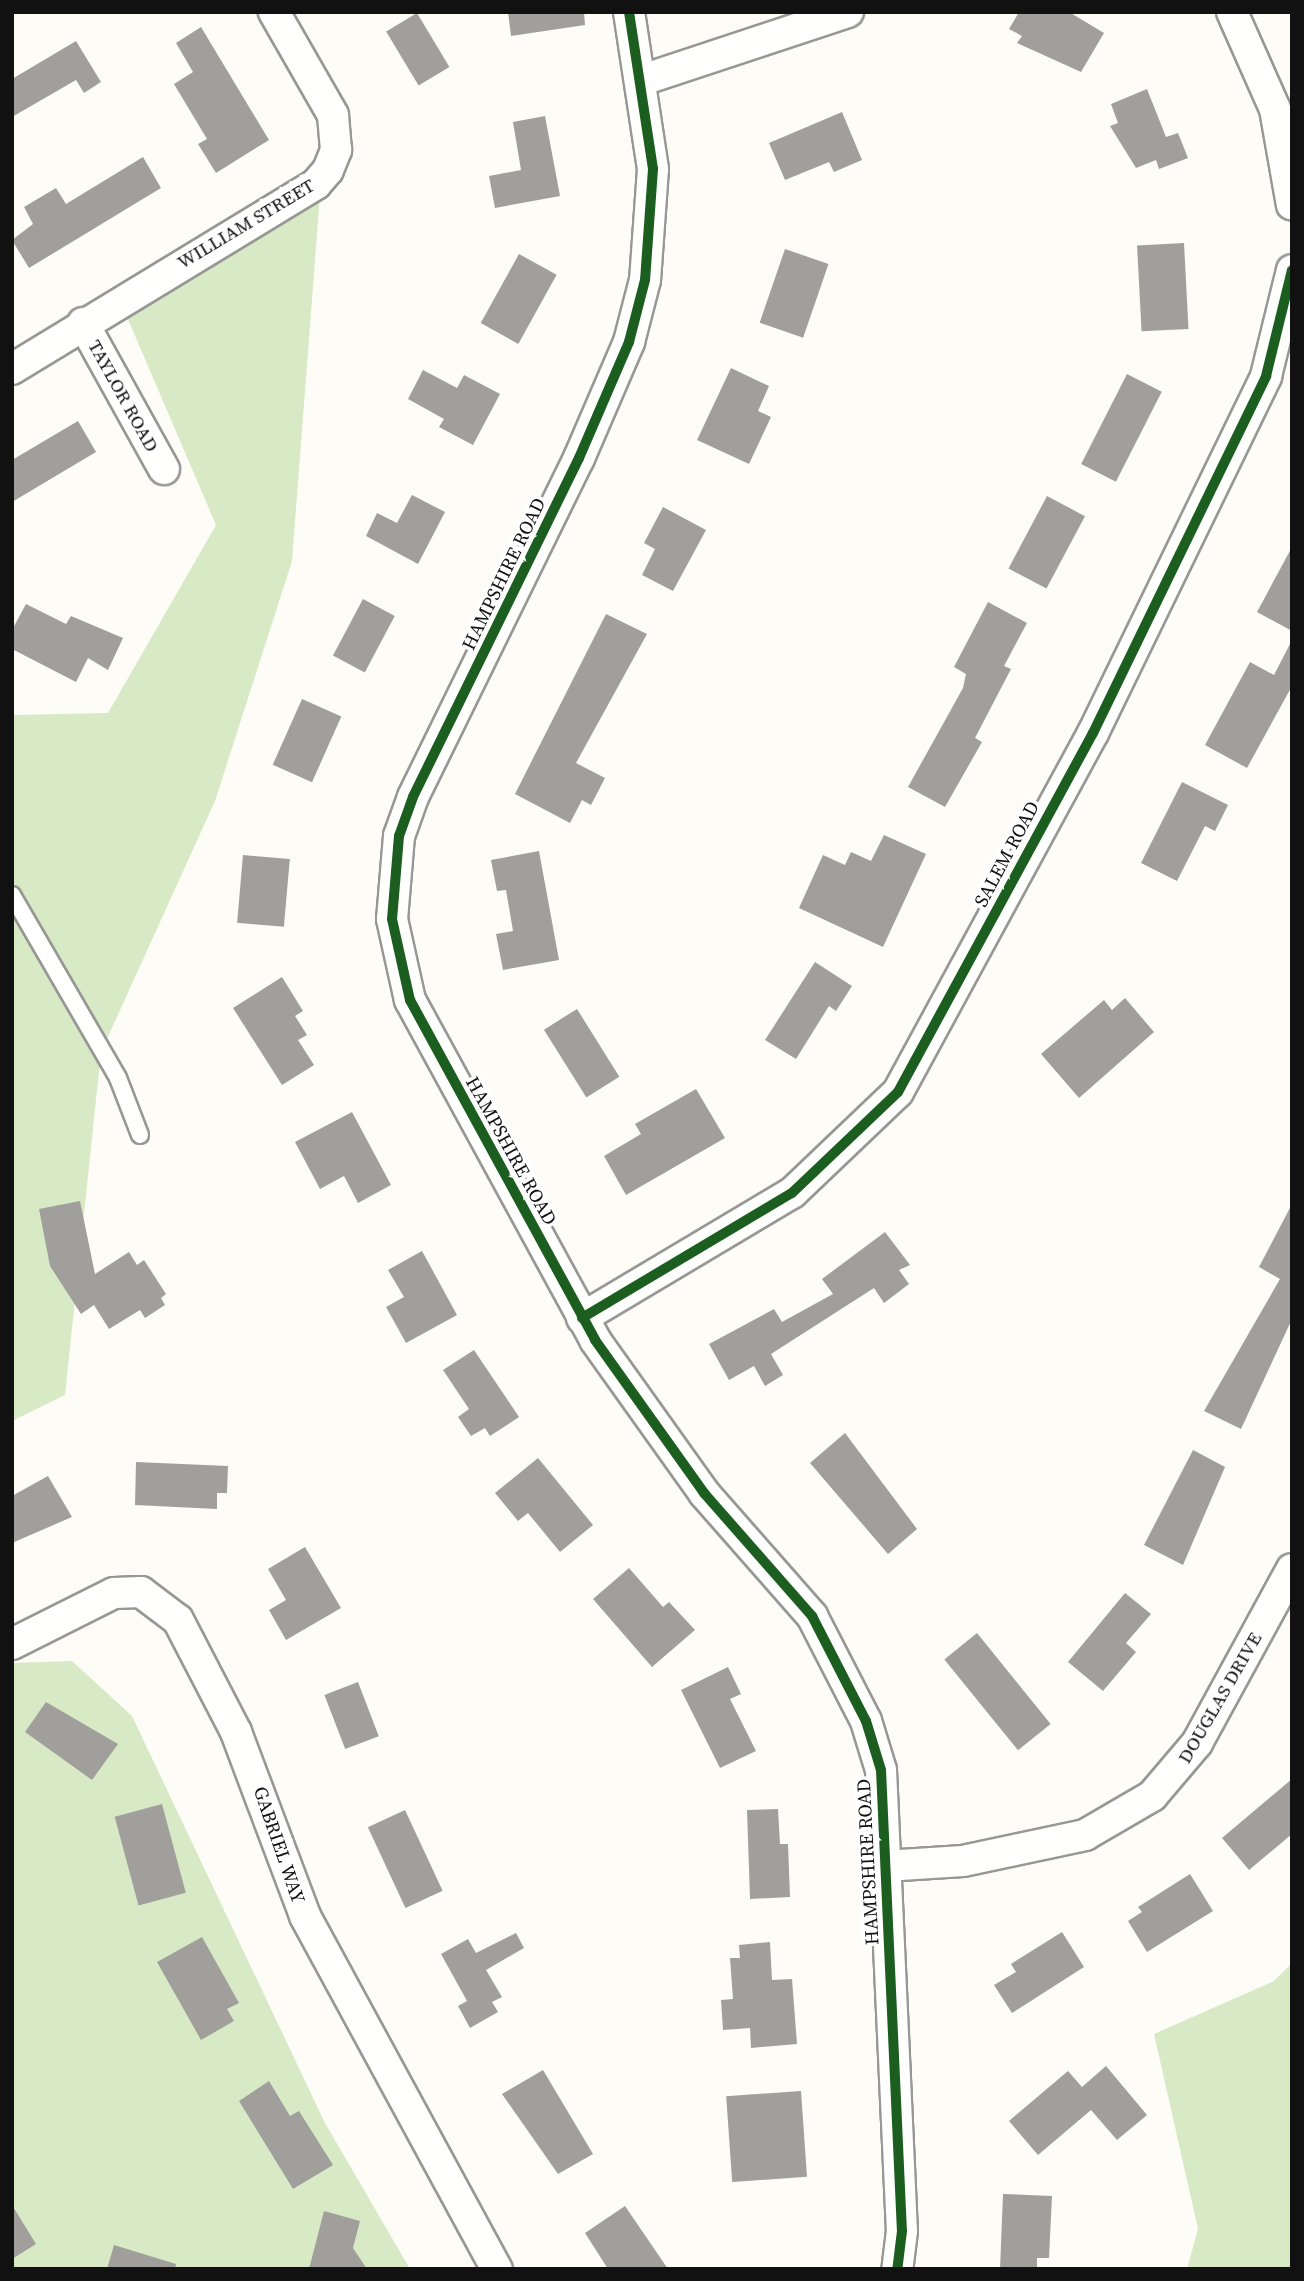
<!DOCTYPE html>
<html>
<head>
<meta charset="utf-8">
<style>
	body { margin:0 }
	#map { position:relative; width:1304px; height:2281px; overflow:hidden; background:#fdfcf7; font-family:"Source Serif 4",serif }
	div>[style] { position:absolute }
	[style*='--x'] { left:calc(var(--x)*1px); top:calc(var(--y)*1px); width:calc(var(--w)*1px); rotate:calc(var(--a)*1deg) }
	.forest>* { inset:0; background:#d8eac5 }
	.building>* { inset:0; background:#a19f9c; transform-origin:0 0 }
	.roads { filter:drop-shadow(2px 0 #979795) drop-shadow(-2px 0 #979795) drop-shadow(0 2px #979795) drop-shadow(0 -2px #979795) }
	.service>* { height:16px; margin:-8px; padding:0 8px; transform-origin:8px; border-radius:8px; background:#fffffe }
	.minor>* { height:30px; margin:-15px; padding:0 15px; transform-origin:15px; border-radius:15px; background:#fffffe }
	.cycleway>* { height:10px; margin:-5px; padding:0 5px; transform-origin:5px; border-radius:5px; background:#1b5e20 }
	span { translate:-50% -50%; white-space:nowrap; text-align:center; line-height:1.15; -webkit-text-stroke:7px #fff; paint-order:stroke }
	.street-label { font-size:19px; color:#111 }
	.frame { position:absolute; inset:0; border:14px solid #111; pointer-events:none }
</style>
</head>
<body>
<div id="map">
	<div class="forest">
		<div style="clip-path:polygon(320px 195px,292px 561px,215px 801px,101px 1052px,65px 1395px,12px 1421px,12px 916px,24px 907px,12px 887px,12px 715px,108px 713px,216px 525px,124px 310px)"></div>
		<div style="clip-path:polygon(72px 1661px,132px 1716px,325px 2123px,410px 2269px,12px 2269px,12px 1663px)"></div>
		<div style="clip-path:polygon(1292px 1963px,1292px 2269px,1187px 2269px,1198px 2229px,1154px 2034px,1274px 1981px)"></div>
	</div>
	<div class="building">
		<div style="clip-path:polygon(508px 12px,584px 12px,585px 25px,511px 36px)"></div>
		<div style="clip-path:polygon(1019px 12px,1069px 12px,1104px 33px,1081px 72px,1017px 43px,1022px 36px,1009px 29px)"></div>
		<div style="left:417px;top:13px;width:63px;height:36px;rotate:59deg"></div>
		<div style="clip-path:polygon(201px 27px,269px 140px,216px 173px,198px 144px,207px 139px,174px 84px,193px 72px,176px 43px)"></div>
		<div style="clip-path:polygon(76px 41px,101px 82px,84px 93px,76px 80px,12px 117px,12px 79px)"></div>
		<div style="clip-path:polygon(1147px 89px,1166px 137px,1178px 133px,1188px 158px,1159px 169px,1156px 160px,1136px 168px,1110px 126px,1118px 123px,1111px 104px)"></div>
		<div style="clip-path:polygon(842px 112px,862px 160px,834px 172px,829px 162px,785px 180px,769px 143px)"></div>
		<div style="clip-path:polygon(545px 116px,560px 196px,495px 208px,489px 176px,521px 170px,513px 122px)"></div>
		<div style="clip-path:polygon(143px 157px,161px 188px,29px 268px,12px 240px,33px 224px,24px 207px,56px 188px,66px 204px)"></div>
		<div style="left:1184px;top:243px;width:86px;height:47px;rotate:87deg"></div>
		<div style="left:785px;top:249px;width:46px;height:78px;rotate:19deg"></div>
		<div style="left:519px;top:254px;width:43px;height:79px;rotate:29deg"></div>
		<div style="clip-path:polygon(731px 368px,769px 386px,758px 411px,771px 417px,749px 464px,697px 440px)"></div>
		<div style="clip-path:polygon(423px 370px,457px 388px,464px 375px,500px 394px,473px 445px,439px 427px,444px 419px,408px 399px)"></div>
		<div style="left:1127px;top:374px;width:39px;height:101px;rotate:27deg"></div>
		<div style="clip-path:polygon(78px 421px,96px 452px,12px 502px,12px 460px)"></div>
		<div style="clip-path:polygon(412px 495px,445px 512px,418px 564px,366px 536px,377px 513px,397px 523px)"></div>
		<div style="left:1047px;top:496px;width:43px;height:82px;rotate:28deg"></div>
		<div style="clip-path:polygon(663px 507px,706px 530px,673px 591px,642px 575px,655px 549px,644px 543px)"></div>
		<div style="clip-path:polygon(1292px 547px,1292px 631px,1257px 612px)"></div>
		<div style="left:363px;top:599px;width:36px;height:64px;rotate:28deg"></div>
		<div style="clip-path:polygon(988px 602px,1027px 623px,1004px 666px,1011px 669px,975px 738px,982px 742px,945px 807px,908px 787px,963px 688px,966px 674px,954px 667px)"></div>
		<div style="clip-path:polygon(26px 604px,66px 624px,71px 616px,123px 638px,108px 670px,88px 658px,76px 682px,12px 649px,12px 630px)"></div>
		<div style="clip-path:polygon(606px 614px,647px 634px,576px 763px,605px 778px,591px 805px,582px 800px,570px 823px,515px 794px)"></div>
		<div style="clip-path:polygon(1292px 640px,1292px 686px,1247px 768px,1205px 745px,1250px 662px,1274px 675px)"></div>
		<div style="left:302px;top:699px;width:43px;height:72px;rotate:24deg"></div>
		<div style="clip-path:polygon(1182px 782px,1228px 805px,1215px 831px,1205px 826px,1177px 881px,1141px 863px)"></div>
		<div style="clip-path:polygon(884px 835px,926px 854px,883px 947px,799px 908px,823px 855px,845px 865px,851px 852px,871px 861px)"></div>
		<div style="clip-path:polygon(539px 851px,559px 960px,503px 970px,496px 934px,513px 931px,506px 890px,497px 891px,491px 860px)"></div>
		<div style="left:243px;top:855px;width:47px;height:68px;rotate:5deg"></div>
		<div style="clip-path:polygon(815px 962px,852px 986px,836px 1011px,829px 1006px,796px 1059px,765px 1040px)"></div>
		<div style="clip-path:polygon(282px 977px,303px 1011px,295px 1016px,307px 1035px,298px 1040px,314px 1065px,282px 1085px,233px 1008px)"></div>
		<div style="clip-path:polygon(1125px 998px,1154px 1032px,1079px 1098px,1041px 1054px,1104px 1000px,1112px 1010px)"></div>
		<div style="left:577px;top:1009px;width:80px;height:39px;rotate:58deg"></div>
		<div style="clip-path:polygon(696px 1089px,725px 1138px,626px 1195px,604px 1156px,641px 1134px,635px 1124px)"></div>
		<div style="clip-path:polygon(352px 1112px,391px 1185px,358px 1203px,344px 1176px,320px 1189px,295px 1142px)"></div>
		<div style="clip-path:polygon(80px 1201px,95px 1274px,129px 1252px,137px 1265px,144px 1260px,166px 1294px,161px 1298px,165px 1305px,145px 1318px,140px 1310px,109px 1329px,94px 1305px,81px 1314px,50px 1266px,39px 1209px)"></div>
		<div style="clip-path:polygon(1292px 1204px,1292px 1319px,1241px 1429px,1204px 1411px,1280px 1279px,1259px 1267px)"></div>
		<div style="clip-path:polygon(885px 1232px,910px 1265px,899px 1270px,909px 1284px,884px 1303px,874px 1288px,771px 1354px,783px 1375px,765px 1386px,754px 1366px,729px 1380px,709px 1344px,774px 1309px,782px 1322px,833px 1294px,822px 1279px)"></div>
		<div style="clip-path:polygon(422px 1251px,457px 1315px,406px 1343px,386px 1307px,404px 1297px,388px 1270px)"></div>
		<div style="clip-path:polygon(474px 1350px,519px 1417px,490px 1436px,485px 1428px,471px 1436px,458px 1417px,469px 1409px,443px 1370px)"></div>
		<div style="clip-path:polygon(845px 1433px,917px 1529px,888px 1554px,810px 1463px)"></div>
		<div style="clip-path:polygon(1193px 1450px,1225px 1467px,1183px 1565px,1144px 1545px)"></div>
		<div style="clip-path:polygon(538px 1458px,593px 1525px,560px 1552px,528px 1513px,518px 1521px,495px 1493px)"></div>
		<div style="clip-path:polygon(136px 1462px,228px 1466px,227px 1493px,217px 1493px,217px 1509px,135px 1505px)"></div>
		<div style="clip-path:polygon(48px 1476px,72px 1517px,12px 1543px,12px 1496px)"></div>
		<div style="clip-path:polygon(305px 1547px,341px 1608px,286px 1640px,269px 1610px,286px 1600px,268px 1569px)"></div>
		<div style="clip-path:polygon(629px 1568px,663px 1607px,669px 1602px,695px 1630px,652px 1667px,593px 1599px)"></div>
		<div style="clip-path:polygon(1125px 1593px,1151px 1614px,1126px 1643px,1136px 1652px,1103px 1691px,1068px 1662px)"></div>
		<div style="left:977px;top:1633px;width:117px;height:42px;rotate:51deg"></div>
		<div style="clip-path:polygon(728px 1667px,741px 1694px,730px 1699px,756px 1751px,720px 1768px,681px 1690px)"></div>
		<div style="left:358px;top:1682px;width:58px;height:36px;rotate:69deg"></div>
		<div style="clip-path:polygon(46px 1702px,118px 1744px,92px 1780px,25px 1732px)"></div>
		<div style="clip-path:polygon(1292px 1779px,1292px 1834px,1249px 1870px,1222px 1838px)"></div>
		<div style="left:162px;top:1804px;width:92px;height:49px;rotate:75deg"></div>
		<div style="clip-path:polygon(778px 1809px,780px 1844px,788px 1844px,790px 1897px,750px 1899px,747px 1810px)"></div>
		<div style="left:405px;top:1810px;width:89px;height:41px;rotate:65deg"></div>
		<div style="clip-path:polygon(1190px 1874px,1213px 1911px,1147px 1952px,1128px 1921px,1142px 1912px,1138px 1907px)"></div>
		<div style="clip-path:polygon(1062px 1932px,1084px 1967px,1012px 2013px,994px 1985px,1016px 1972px,1011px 1964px)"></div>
		<div style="clip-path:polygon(516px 1933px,524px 1948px,486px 1970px,502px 1997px,492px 2002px,498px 2012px,470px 2028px,458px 2006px,467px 2001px,441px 1954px,468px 1939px,476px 1953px)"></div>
		<div style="clip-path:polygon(202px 1937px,239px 2003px,227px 2009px,234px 2021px,201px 2040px,157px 1962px)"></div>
		<div style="clip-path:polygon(770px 1942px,772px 1980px,792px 1979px,797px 2044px,751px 2048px,750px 2028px,723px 2030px,721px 2000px,733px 1999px,730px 1958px,740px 1958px,739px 1945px)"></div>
		<div style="clip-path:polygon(1106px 2066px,1147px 2115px,1117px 2140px,1091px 2110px,1038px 2155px,1009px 2121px,1068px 2071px,1082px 2087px)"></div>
		<div style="clip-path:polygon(543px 2070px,593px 2154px,558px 2174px,502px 2094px)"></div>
		<div style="clip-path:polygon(269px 2081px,290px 2116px,299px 2111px,333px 2165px,293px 2189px,239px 2101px)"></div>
		<div style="left:801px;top:2091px;width:86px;height:75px;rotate:86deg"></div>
		<div style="clip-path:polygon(1003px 2194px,1052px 2196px,1049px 2258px,1037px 2258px,1037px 2269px,1000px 2269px)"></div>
		<div style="clip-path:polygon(12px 2205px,36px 2244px,12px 2259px)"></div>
		<div style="clip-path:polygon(625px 2206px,668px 2269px,608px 2269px,585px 2233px)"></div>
		<div style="clip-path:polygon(324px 2211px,360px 2221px,353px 2248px,367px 2269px,309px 2269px)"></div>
		<div style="clip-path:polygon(114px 2245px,176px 2264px,175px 2269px,107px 2269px)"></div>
	</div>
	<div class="roads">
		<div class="service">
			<div style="--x:12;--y:895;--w:211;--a:59.9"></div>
			<div style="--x:118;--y:1078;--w:61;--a:68.9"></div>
		</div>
		<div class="minor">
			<div style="--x:629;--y:12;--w:159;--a:81.3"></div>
			<div style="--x:653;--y:169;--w:111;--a:94.1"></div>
			<div style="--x:645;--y:280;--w:64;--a:104.5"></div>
			<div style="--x:629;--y:342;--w:126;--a:113.3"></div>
			<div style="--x:579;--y:458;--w:377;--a:116.1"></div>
			<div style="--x:413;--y:797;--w:41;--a:109.7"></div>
			<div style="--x:399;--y:836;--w:83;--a:94.8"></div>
			<div style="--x:392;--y:919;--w:83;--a:77.5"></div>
			<div style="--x:410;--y:1000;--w:387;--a:61.4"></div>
			<div style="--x:595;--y:1340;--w:188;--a:54.5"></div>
			<div style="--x:704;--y:1493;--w:164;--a:48.7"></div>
			<div style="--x:812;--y:1616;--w:118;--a:62.8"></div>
			<div style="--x:866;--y:1721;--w:51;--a:73"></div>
			<div style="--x:881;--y:1770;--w:461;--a:87.4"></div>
			<div style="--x:902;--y:2231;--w:38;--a:97"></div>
			<div style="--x:1232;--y:12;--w:106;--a:66.1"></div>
			<div style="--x:1275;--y:109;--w:97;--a:80"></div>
			<div style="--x:642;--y:80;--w:217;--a:-18.3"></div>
			<div style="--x:83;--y:323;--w:167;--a:61"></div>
			<div style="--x:12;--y:369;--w:356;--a:-31.3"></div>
			<div style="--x:316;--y:184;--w:18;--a:-49"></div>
			<div style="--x:328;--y:170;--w:22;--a:-68"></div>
			<div style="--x:336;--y:150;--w:35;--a:-95"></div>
			<div style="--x:333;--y:115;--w:119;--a:-119.8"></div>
			<div style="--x:582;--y:1318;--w:244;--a:-30.8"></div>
			<div style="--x:792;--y:1193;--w:146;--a:-43.6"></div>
			<div style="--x:898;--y:1092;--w:409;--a:-61.5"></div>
			<div style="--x:1093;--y:733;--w:397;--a:-64.1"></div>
			<div style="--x:1266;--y:376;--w:109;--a:-76.2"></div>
			<div style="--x:12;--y:1644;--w:114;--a:-26.6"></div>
			<div style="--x:114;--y:1593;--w:27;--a:-2"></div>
			<div style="--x:141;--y:1592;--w:46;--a:37.1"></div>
			<div style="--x:178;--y:1620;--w:126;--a:62.6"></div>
			<div style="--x:236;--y:1732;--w:197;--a:69.4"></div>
			<div style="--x:305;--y:1916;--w:402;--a:61.5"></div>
			<div style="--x:885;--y:1866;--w:78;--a:-3.7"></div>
			<div style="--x:963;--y:1861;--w:125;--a:-12"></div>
			<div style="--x:1085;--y:1835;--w:78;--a:-30.2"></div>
			<div style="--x:1152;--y:1796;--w:70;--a:-49.7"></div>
			<div style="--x:1197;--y:1743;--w:198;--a:-61.4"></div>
		</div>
	</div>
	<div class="cycleway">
		<div style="--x:629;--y:12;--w:159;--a:81.3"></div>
		<div style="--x:653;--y:169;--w:111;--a:94.1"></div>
		<div style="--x:645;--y:280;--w:64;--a:104.5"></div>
		<div style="--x:629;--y:342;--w:126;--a:113.3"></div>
		<div style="--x:579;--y:458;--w:377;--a:116.1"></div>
		<div style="--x:413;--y:797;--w:41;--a:109.7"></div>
		<div style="--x:399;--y:836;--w:83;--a:94.8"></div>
		<div style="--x:392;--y:919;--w:83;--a:77.5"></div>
		<div style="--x:410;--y:1000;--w:387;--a:61.4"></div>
		<div style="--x:595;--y:1340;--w:188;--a:54.5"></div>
		<div style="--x:704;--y:1493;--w:164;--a:48.7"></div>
		<div style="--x:812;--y:1616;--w:118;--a:62.8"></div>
		<div style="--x:866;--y:1721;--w:51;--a:73"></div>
		<div style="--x:881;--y:1770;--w:461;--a:87.4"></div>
		<div style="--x:902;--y:2231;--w:38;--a:97"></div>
		<div style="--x:582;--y:1318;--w:244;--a:-30.8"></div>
		<div style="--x:792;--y:1193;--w:146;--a:-43.6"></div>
		<div style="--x:898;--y:1092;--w:409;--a:-61.5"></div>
		<div style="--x:1093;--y:733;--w:397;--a:-64.1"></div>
		<div style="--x:1266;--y:376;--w:109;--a:-76.2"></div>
	</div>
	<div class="street-label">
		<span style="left:246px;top:224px;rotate:-31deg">WILLIAM STREET</span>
		<span style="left:123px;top:396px;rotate:61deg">TAYLOR ROAD</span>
		<span style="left:504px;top:574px;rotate:-64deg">HAMPSHIRE ROAD</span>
		<span style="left:1007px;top:854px;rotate:-62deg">SALEM ROAD</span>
		<span style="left:511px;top:1151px;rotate:61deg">HAMPSHIRE ROAD</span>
		<span style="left:1220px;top:1698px;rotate:-60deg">DOUGLAS DRIVE</span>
		<span style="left:279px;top:1845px;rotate:71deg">GABRIEL WAY</span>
		<span style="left:868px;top:1862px;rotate:-93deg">HAMPSHIRE ROAD</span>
	</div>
	<div class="frame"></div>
</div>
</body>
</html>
